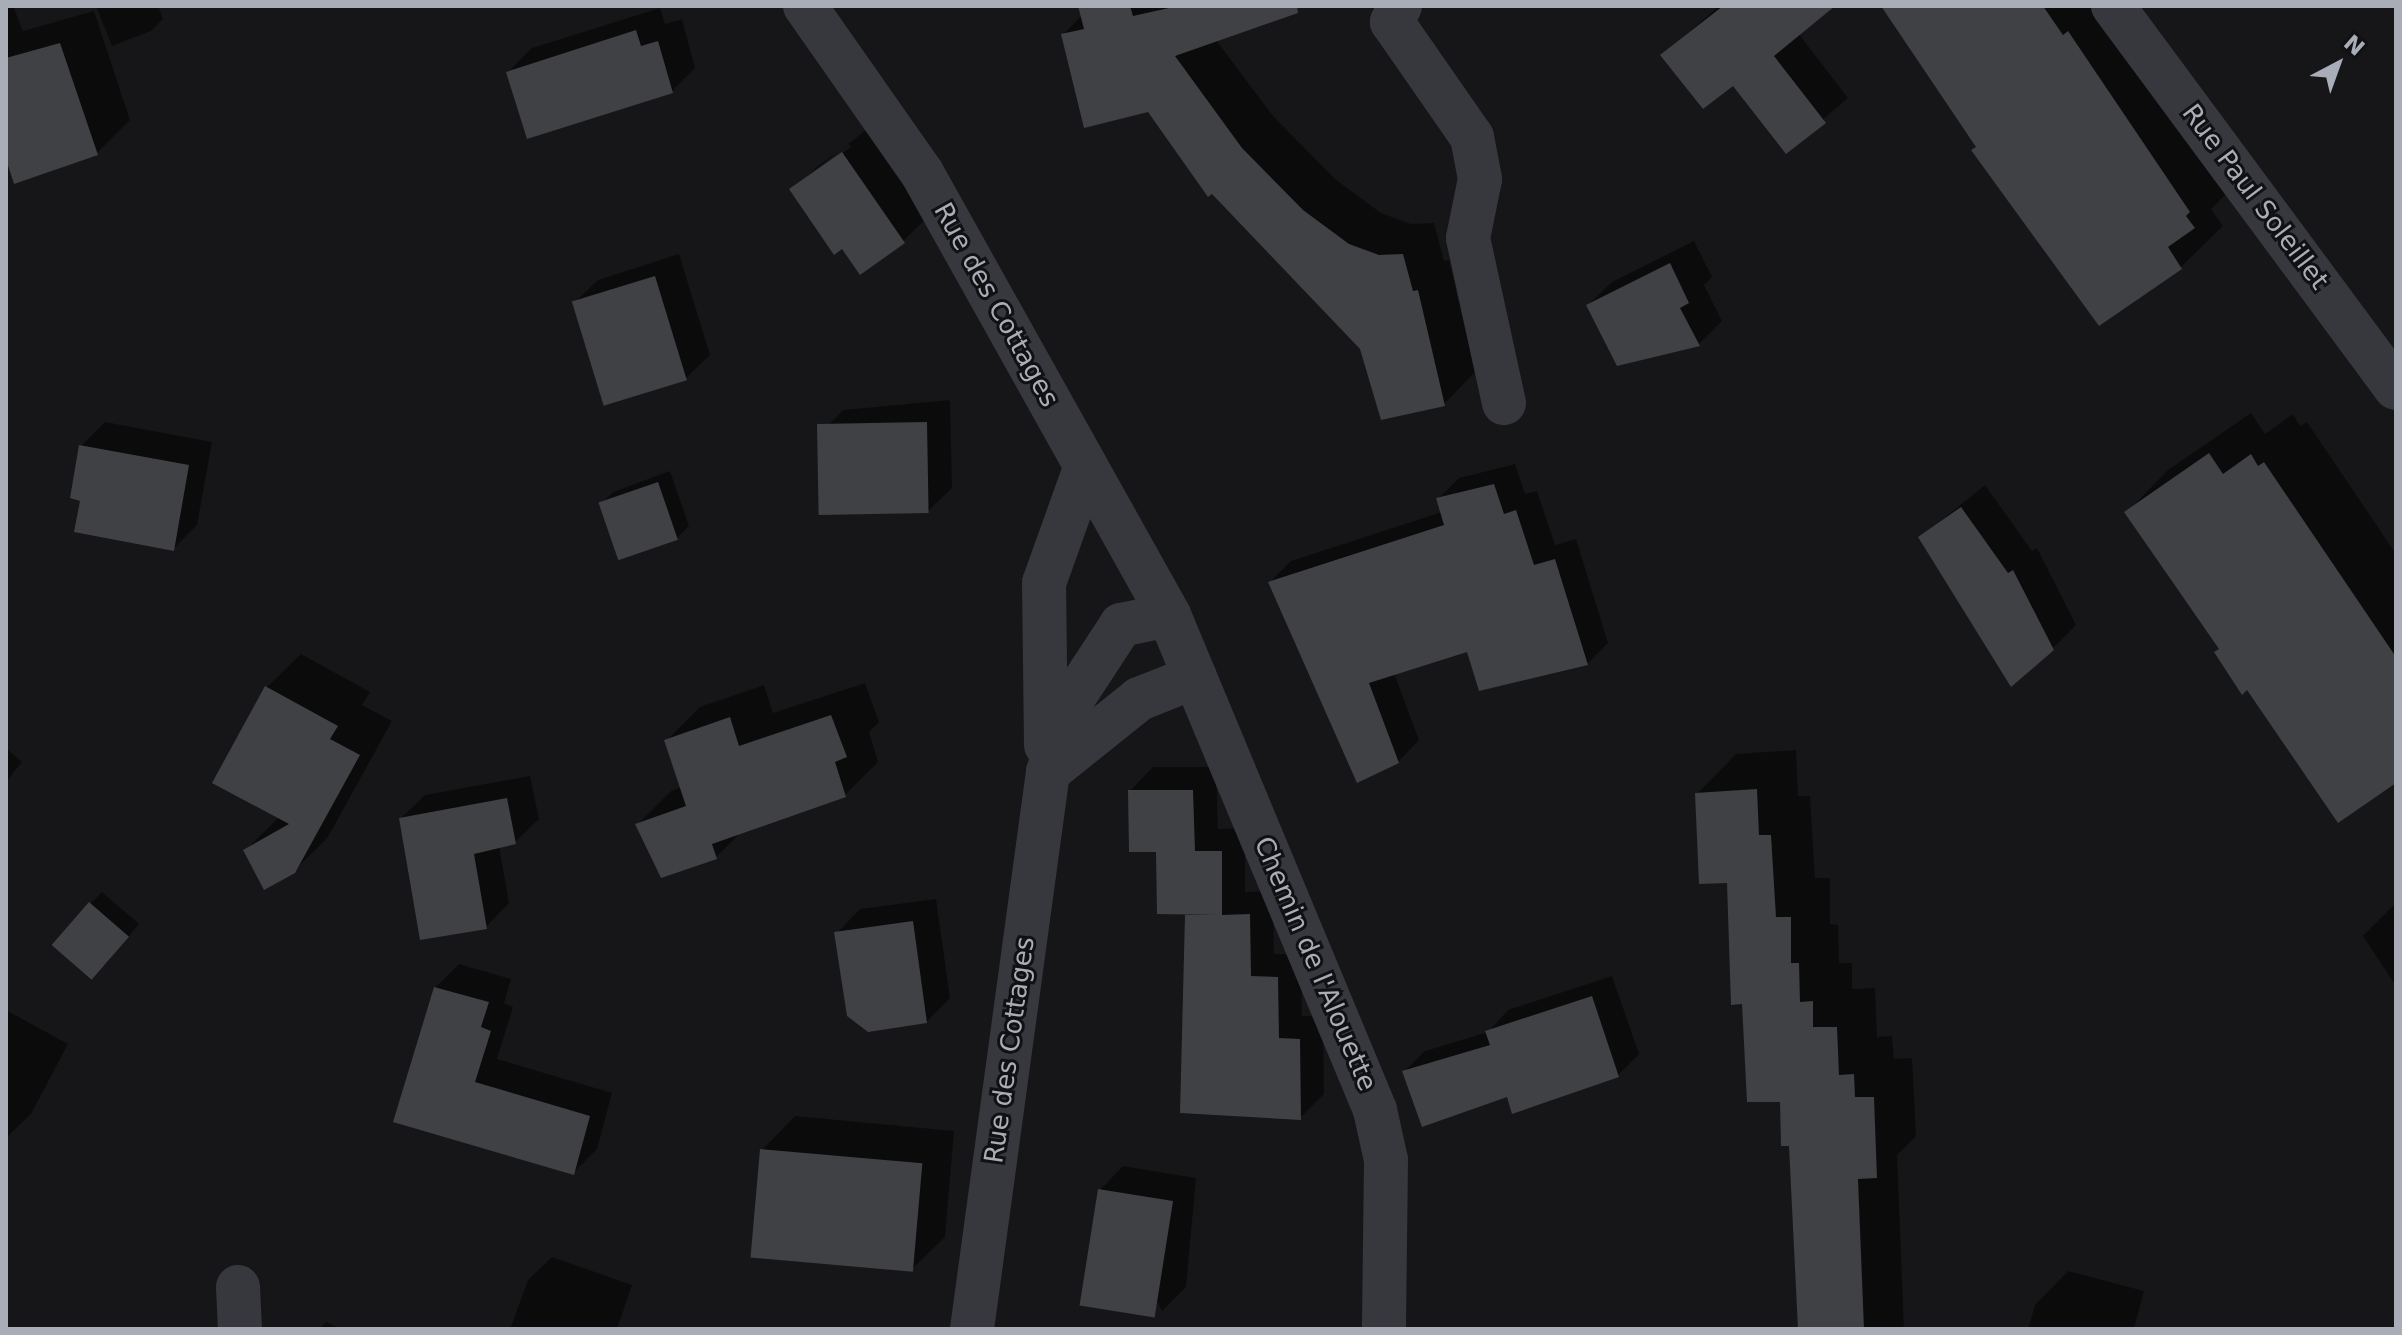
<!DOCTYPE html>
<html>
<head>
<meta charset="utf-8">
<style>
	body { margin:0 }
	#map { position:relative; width:2402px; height:1335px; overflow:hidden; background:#161618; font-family:"DejaVu Sans",sans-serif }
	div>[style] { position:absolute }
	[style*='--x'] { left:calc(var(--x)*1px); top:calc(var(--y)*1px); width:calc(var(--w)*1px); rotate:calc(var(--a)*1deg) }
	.shadow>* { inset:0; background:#0007 }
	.building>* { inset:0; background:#404145; transform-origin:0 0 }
	.minor>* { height:44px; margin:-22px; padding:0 22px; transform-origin:22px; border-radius:22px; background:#37383d }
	span { translate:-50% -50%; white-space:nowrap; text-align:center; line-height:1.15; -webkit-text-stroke:6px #111113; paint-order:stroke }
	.street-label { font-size:26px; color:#a8adb8 }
	.frame { position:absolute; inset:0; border:8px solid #a8adb8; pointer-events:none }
	.north { position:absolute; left:2298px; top:24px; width:80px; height:80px; -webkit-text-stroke:6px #111113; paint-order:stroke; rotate:41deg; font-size:22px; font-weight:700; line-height:32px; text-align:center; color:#a8adb8 }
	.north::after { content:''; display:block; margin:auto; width:28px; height:36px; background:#a8adb8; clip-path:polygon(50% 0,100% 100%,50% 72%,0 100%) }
</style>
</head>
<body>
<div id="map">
	<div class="shadow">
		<div style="clip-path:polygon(13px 6px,23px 31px,94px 11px,130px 120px,96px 154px,6px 152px,6px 8px)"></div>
		<div style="clip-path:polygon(96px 6px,158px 6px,163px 19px,151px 31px,112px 46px)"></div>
		<div style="clip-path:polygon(1080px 6px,1292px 6px,1216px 40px,1273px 116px,1335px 179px,1381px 213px,1411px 224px,1434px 223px,1444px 261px,1449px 260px,1475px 372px,1444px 404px,1362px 348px,1148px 110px,1063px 35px,1082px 15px)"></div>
		<div style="clip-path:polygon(1719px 6px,1827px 6px,1798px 33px,1848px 98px,1786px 151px,1734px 83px,1663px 55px)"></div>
		<div style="clip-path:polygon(1892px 6px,2119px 6px,2235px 185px,2211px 209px,2223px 226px,2181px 267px,2100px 323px,1978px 146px)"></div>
		<div style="clip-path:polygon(660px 8px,665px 24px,682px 19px,695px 68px,672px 91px,508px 72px,532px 48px)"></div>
		<div style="clip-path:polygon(evenodd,866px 130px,927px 218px,903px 241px,842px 246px,791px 189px,866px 130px,849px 144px,851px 147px,815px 173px,815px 168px,849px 144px)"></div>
		<div style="clip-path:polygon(1694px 241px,1712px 277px,1704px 285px,1722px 321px,1699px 344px,1588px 305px,1612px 282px)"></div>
		<div style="clip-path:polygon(679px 254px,710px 355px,686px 378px,603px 402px,574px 303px,598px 280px)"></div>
		<div style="clip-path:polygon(950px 400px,952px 488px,928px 511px,820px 434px,843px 410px)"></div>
		<div style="clip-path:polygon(2251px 413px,2265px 434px,2293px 414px,2300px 426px,2307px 422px,2396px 554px,2396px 781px,2221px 648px,2127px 512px,2168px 470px)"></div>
		<div style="clip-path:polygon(105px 422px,212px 442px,197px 525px,173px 549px,82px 500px,81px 446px)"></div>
		<div style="clip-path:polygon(1515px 464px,1525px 494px,1537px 491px,1555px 545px,1576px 539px,1608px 643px,1587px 664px,1468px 650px,1394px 673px,1419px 740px,1398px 762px,1270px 582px,1291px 561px,1442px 512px,1438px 499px,1459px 478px)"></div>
		<div style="clip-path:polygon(670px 471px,689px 526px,677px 538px,621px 557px,601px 504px,613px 492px)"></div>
		<div style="clip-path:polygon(1985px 485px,2032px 551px,2037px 548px,2076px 625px,2052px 649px,1921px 537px)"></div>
		<div style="clip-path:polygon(301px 654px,370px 692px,362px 705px,392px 721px,328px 837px,293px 872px,245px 851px,279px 817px,215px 782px,267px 687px)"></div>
		<div style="clip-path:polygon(865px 683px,879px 722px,869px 732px,878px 762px,845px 795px,741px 832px,716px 857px,638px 824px,671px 791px,682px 787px,666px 741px,700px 707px,764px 685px,773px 713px)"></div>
		<div style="clip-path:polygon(6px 748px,22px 762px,6px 782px)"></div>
		<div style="clip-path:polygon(1796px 750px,1798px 796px,1810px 796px,1815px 878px,1830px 878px,1830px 924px,1838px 925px,1839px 963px,1852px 963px,1852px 989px,1875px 988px,1877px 1037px,1892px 1036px,1894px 1059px,1912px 1058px,1916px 1136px,1897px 1155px,1904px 1329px,1800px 1329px,1791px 1144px,1782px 1100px,1744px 1002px,1729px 881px,1697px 794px,1736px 754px)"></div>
		<div style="clip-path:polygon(1153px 767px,1216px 767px,1218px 829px,1245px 828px,1245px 892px,1273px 891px,1274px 954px,1301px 954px,1302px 1016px,1323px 1016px,1324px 1094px,1300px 1118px,1187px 916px,1190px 913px,1130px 791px)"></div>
		<div style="clip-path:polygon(530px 776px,539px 819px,515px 842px,499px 846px,509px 903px,486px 927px,401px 818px,425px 795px)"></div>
		<div style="clip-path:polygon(102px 892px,139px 924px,104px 966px,90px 904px)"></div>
		<div style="clip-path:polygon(936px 899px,950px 998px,926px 1022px,837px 933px,860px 909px)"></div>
		<div style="clip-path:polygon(2396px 903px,2396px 986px,2363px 936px)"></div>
		<div style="clip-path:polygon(459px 964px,511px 979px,504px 1003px,513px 1007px,497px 1059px,612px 1093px,597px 1149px,573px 1173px,395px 1121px,435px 988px)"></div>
		<div style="clip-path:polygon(1612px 976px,1639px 1054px,1618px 1075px,1404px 1072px,1425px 1051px,1488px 1032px,1508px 1010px)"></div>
		<div style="clip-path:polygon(6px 1010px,68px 1044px,31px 1114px,7px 1137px)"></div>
		<div style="clip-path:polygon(795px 1116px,954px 1131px,945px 1237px,911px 1270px,762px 1150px)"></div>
		<div style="clip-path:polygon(1123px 1166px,1196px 1178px,1186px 1287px,1162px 1311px,1100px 1190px)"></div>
		<div style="clip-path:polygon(552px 1257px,632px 1285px,617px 1329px,510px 1329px,528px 1280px)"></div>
		<div style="clip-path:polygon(2068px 1271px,2144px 1291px,2134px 1329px,2028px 1329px,2035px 1305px)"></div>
		<div style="clip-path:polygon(326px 1322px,342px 1329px,319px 1329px)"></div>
	</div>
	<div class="building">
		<div style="clip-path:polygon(1078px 6px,1130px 6px,1133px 16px,1178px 6px,1297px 6px,1298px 13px,1175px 56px,1242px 148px,1303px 210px,1349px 244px,1379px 255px,1403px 254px,1413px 291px,1418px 290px,1445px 406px,1381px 420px,1360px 349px,1212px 194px,1208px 197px,1148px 112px,1084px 128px,1061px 34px,1084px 29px)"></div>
		<div style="clip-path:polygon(1723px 6px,1835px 6px,1774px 56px,1826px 123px,1786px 154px,1733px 86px,1703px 109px,1660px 55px)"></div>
		<div style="clip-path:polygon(1881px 6px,2043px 6px,2063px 35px,2068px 31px,2190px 212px,2186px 216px,2195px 228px,2168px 247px,2182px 269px,2099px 326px,1971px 150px,1976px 147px)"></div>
		<div style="clip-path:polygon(636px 30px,641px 46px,658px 41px,673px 93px,527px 139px,506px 72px)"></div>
		<div style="clip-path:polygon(60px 43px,98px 155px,14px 184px,6px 159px,6px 58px)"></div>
		<div style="clip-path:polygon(842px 152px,905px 243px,860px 275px,842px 249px,834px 255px,789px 189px)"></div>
		<div style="clip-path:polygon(1670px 263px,1689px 303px,1680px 308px,1700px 346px,1617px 366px,1586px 305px)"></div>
		<div style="left:655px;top:276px;width:109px;height:87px;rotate:73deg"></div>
		<div style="left:927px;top:422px;width:91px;height:110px;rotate:89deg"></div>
		<div style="clip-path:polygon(79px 445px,189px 465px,174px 551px,74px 532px,80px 501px,70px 498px)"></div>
		<div style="clip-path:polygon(2209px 453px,2223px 474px,2251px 454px,2258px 466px,2264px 462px,2396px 657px,2396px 783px,2338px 823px,2247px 690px,2242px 695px,2214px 652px,2219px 649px,2124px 512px)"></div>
		<div style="left:658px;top:482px;width:61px;height:63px;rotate:71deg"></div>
		<div style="clip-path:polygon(1494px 484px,1504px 514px,1516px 510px,1534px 565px,1555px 559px,1588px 665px,1479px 691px,1467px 652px,1369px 683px,1399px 763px,1357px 783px,1268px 582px,1444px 525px,1436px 498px)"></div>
		<div style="clip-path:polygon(1961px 507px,2008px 573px,2013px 570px,2054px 650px,2011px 687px,1918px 537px)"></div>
		<div style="clip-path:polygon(265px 686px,338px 726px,330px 739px,360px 755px,295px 873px,264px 890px,243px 850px,289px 824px,212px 783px)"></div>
		<div style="clip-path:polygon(831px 715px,847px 757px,835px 762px,846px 797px,712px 844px,717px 859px,661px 878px,635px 824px,686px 806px,664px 740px,730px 717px,739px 746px)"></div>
		<div style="clip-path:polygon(1757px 789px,1759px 835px,1771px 835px,1776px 917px,1791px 917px,1791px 963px,1799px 963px,1800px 1002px,1813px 1001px,1813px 1027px,1837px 1027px,1839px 1075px,1854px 1074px,1855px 1097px,1874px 1097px,1877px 1178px,1858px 1179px,1864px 1329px,1798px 1329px,1789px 1146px,1781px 1146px,1780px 1102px,1747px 1102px,1742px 1004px,1731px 1005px,1727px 883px,1699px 884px,1695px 793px)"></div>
		<div style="clip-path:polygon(1128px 790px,1193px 790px,1195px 851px,1222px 851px,1222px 915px,1250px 914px,1251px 976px,1278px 977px,1279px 1038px,1300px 1039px,1301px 1120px,1180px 1113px,1185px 915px,1217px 915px,1157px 914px,1156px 852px,1129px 852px)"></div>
		<div style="clip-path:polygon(507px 798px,516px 844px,474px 854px,487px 929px,420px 940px,399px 818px)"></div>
		<div style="left:89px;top:902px;width:53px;height:57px;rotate:41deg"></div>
		<div style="clip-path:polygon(913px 921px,927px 1023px,868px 1032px,847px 1016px,834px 932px)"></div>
		<div style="clip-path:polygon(434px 987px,489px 1002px,481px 1027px,491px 1031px,475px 1082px,590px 1116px,574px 1175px,393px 1122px)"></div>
		<div style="clip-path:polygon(1592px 996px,1619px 1077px,1512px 1114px,1507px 1097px,1422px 1127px,1402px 1071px,1490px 1045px,1485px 1031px)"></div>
		<div style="left:760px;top:1149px;width:163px;height:109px;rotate:5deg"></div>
		<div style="left:1098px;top:1189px;width:76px;height:118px;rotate:9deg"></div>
	</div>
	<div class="minor">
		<div style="--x:805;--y:6;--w:204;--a:55"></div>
		<div style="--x:922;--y:173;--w:506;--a:60.8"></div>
		<div style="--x:1169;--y:615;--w:536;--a:67.4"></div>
		<div style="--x:1375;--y:1110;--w:51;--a:77.6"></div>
		<div style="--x:1386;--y:1160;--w:169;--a:90.7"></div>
		<div style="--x:1400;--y:6;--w:18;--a:117"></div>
		<div style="--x:1392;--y:22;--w:140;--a:55.2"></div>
		<div style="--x:1472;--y:137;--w:43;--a:79.2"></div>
		<div style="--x:1480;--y:179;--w:60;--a:101.5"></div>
		<div style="--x:1468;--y:238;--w:169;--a:77.7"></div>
		<div style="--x:2113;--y:6;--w:475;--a:53.5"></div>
		<div style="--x:1046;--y:745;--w:162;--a:-90.7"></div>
		<div style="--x:1044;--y:583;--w:124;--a:-70.3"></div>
		<div style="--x:1048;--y:772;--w:117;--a:-38.7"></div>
		<div style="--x:1139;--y:699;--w:60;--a:-21.4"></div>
		<div style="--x:238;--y:1287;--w:42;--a:87.3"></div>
		<div style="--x:972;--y:1329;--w:562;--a:-82.23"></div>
		<div style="--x:1048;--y:772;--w:76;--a:-71.6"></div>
		<div style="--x:1072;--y:700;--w:90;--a:-56.8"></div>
		<div style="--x:1121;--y:625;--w:49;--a:-11.8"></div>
	</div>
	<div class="street-label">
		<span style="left:2255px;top:197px;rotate:53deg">Rue Paul Soleillet</span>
		<span style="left:996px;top:305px;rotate:61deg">Rue des Cottages</span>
		<span style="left:1315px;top:964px;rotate:67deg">Chemin de l'Alouette</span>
		<span style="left:1010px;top:1050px;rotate:-82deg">Rue des Cottages</span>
	</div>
	<div class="frame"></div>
	<div class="north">N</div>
</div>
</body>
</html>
